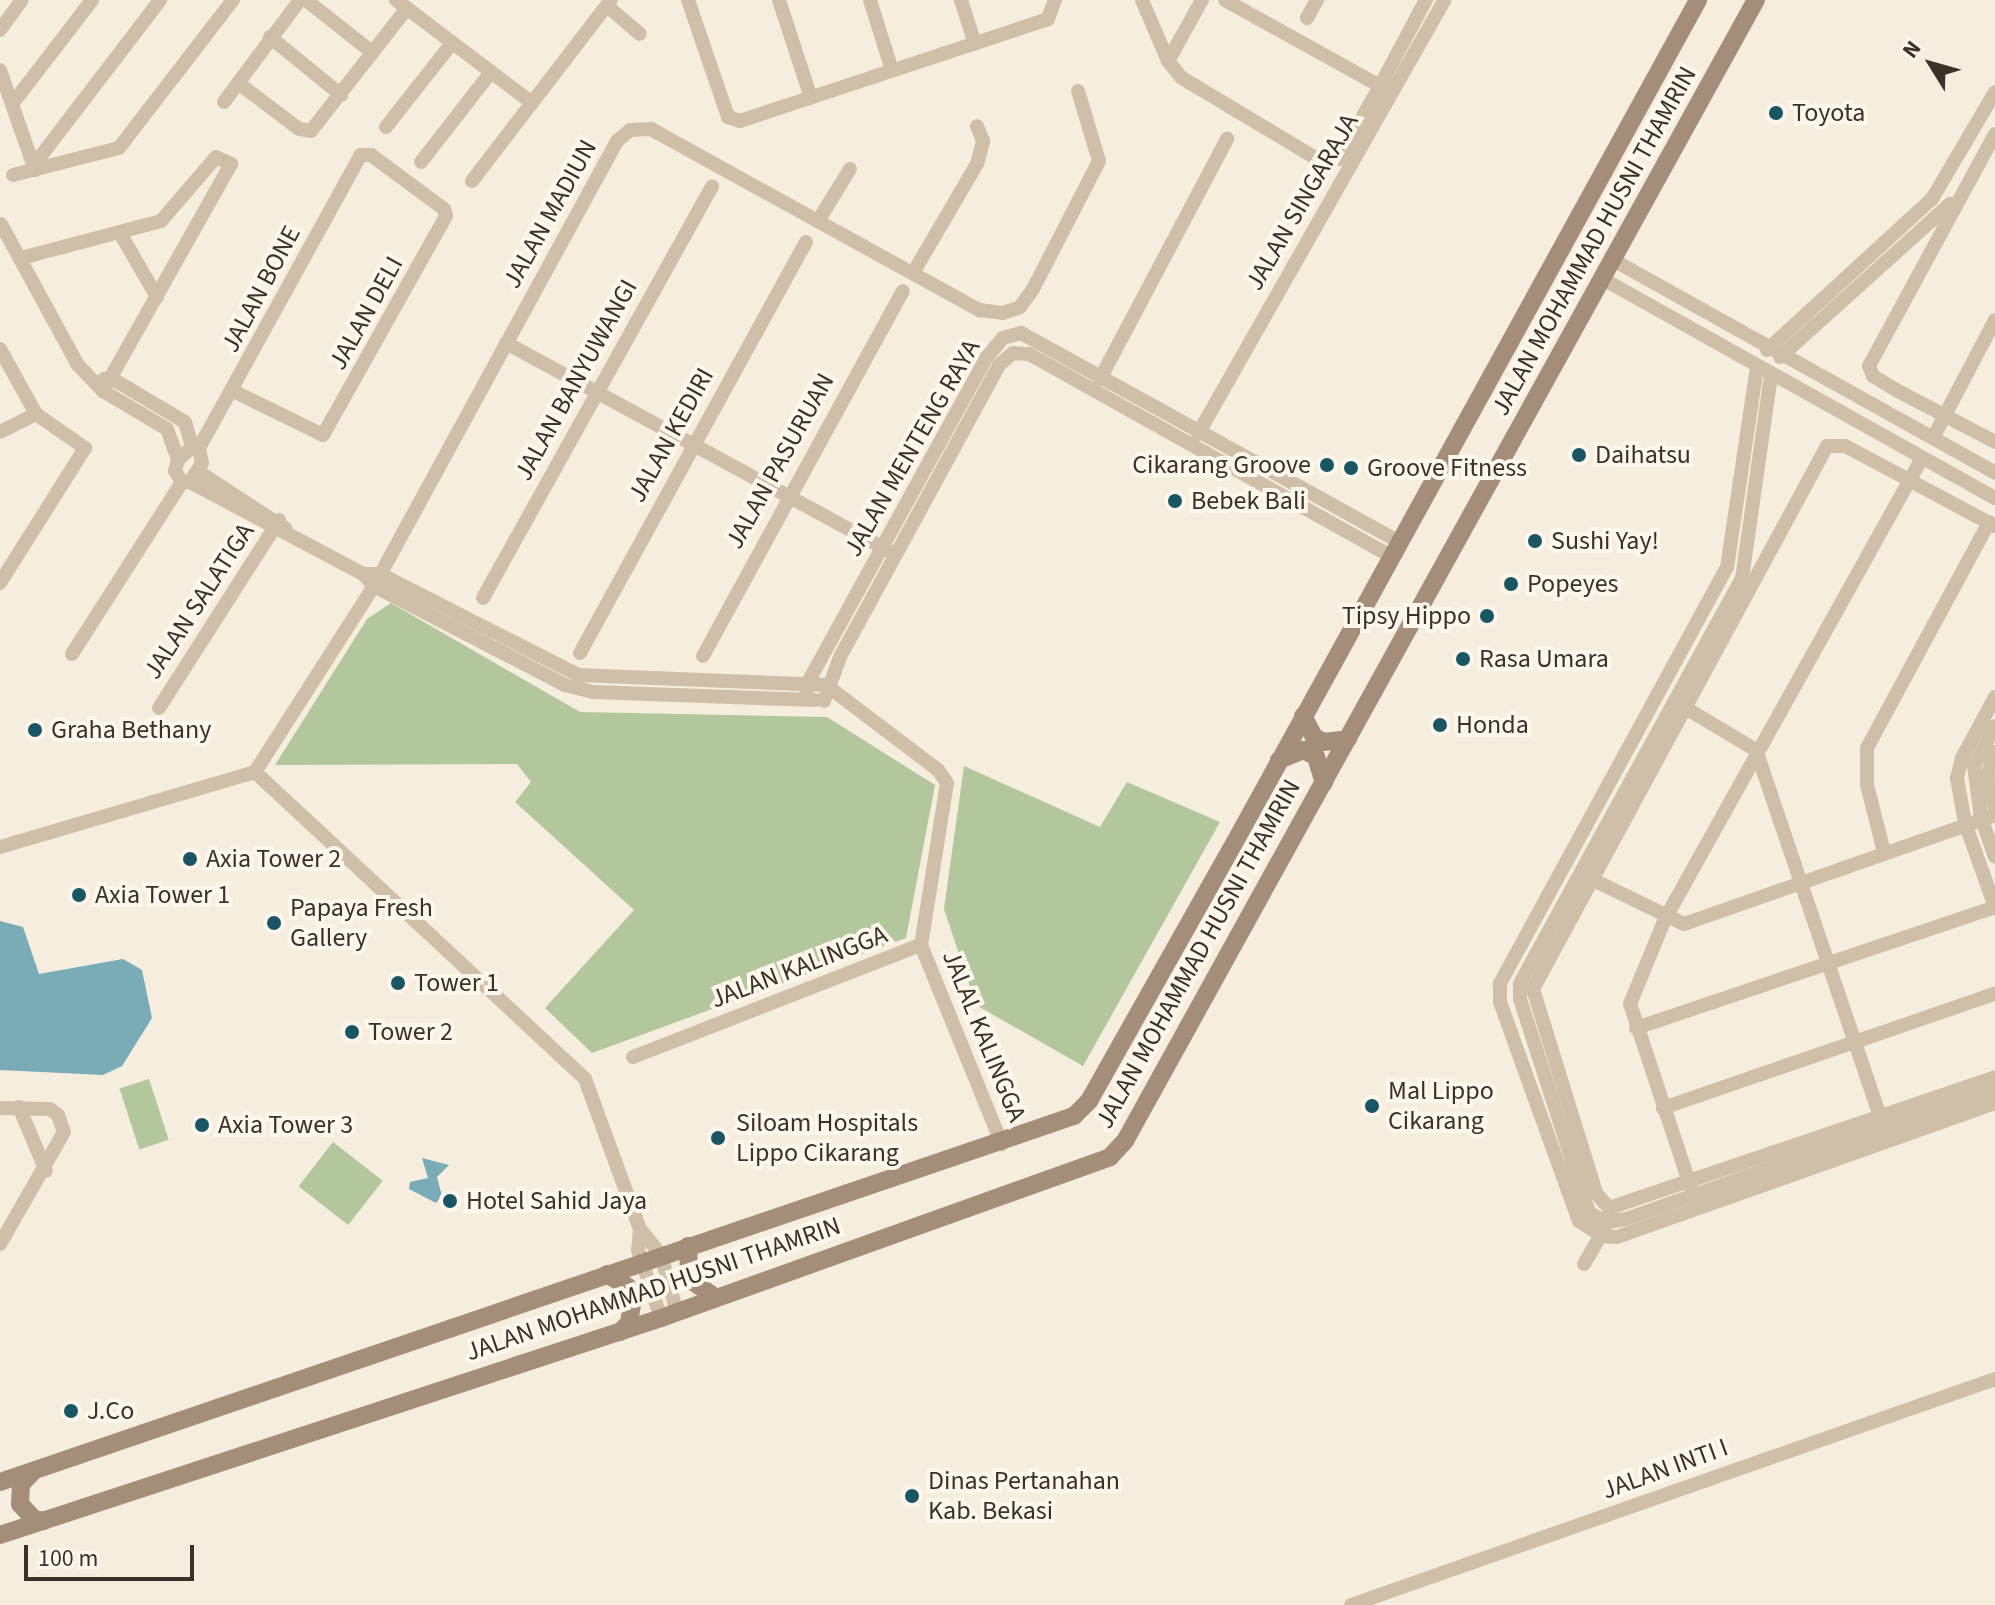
<!DOCTYPE html>
<html>
<head>
<meta charset="utf-8">
<style>
	body { margin:0 }
	#map { position:relative; width:1995px; height:1605px; overflow:hidden; background:#f5edde; font-family:"Source Sans 3",sans-serif }
	div>[style] { position:absolute }
	[style*='--x'] { left:calc(var(--x)*1px); top:calc(var(--y)*1px); width:calc(var(--w)*1px); rotate:calc(var(--a)*1deg) }
	.green>* { inset:0; background:#b3c79c; transform-origin:0 0 }
	.water>* { inset:0; background:#79acb6 }
	.street>* { height:14px; margin:-7px; padding:0 7px; transform-origin:7px; border-radius:7px; background:#d0bfa8 }
	.secondary>* { height:18px; margin:-9px; padding:0 9px; transform-origin:9px; border-radius:9px; background:#a48d79 }
	.dots>* { width:22px; height:22px; translate:-50% -50%; box-sizing:border-box; border:4px solid #fcf6eb; border-radius:50% }
	span { translate:-50% -50%; white-space:nowrap; text-align:center; line-height:1.15; -webkit-text-stroke:8px #fcf6eb; paint-order:stroke }
	.poi-label { font-size:26px; color:#3c3129 }
	.left { translate:0 -50%; text-align:left }
	.right { translate:-100% -50%; text-align:right }
	.street-label { font-size:26px; color:#3c3129 }
	.north { position:absolute; left:1891px; top:24px; width:80px; height:80px; -webkit-text-stroke:6px #fcf6eb; paint-order:stroke; rotate:307deg; font-size:22px; font-weight:700; line-height:32px; text-align:center; color:#3c3129 }
	.north::after { content:''; display:block; margin:auto; width:28px; height:36px; background:#3c3129; clip-path:polygon(50% 0,100% 100%,50% 72%,0 100%) }
	.scale { position:absolute; left:24px; top:1545px; width:170px; height:36px; box-sizing:border-box; border:4px solid #3c3129; border-top:0; padding-left:10px; font-size:24px; line-height:28px; white-space:nowrap; color:#3c3129; -webkit-text-stroke:6px #fcf6eb; paint-order:stroke }
</style>
</head>
<body>
<div id="map">
	<div class="green">
		<div style="clip-path:polygon(391px 603px,580px 712px,827px 717px,935px 785px,906px 938px,592px 1053px,545px 1008px,634px 910px,515px 802px,531px 782px,517px 764px,275px 765px,367px 619px)"></div>
		<div style="clip-path:polygon(964px 766px,1100px 827px,1127px 782px,1220px 822px,1083px 1066px,976px 1005px,944px 909px)"></div>
		<div style="left:149px;top:1079px;width:64px;height:31px;rotate:72deg"></div>
		<div style="left:333px;top:1142px;width:63px;height:56px;rotate:38deg"></div>
	</div>
	<div class="water">
		<div style="clip-path:polygon(0 921px,23px 927px,39px 974px,123px 959px,142px 970px,152px 1018px,122px 1066px,103px 1075px,0 1070px)"></div>
		<div style="clip-path:polygon(422px 1158px,449px 1165px,437px 1177px,442px 1196px,436px 1203px,409px 1189px,410px 1182px,428px 1178px)"></div>
	</div>
	<div class="street">
		<div style="--x:306;--y:0;--w:85;--a:38.3"></div>
		<div style="--x:396;--y:0;--w:171;--a:37.1"></div>
		<div style="--x:688;--y:0;--w:124;--a:71.1"></div>
		<div style="--x:728;--y:117;--w:13;--a:18"></div>
		<div style="--x:740;--y:121;--w:324;--a:-18.3"></div>
		<div style="--x:1048;--y:19;--w:20;--a:-70"></div>
		<div style="--x:779;--y:0;--w:100;--a:71.9"></div>
		<div style="--x:870;--y:0;--w:73;--a:72.6"></div>
		<div style="--x:961;--y:0;--w:46;--a:72.3"></div>
		<div style="--x:1142;--y:0;--w:66;--a:66.9"></div>
		<div style="--x:1168;--y:61;--w:22;--a:51"></div>
		<div style="--x:1182;--y:78;--w:160;--a:30.9"></div>
		<div style="--x:1319;--y:160;--w:20;--a:-3"></div>
		<div style="--x:1339;--y:159;--w:84;--a:-60.7"></div>
		<div style="--x:1380;--y:86;--w:177;--a:-151"></div>
		<div style="--x:607;--y:6;--w:43;--a:40.3"></div>
		<div style="--x:1307;--y:18;--w:21;--a:-61"></div>
		<div style="--x:0;--y:30;--w:37;--a:-54"></div>
		<div style="--x:270;--y:37;--w:92;--a:39.2"></div>
		<div style="--x:1168;--y:61;--w:70;--a:-60.9"></div>
		<div style="--x:0;--y:70;--w:106;--a:70.7"></div>
		<div style="--x:238;--y:83;--w:76;--a:37"></div>
		<div style="--x:299;--y:129;--w:12;--a:9"></div>
		<div style="--x:311;--y:131;--w:156;--a:-52"></div>
		<div style="--x:1380;--y:86;--w:98;--a:-61.9"></div>
		<div style="--x:224;--y:102;--w:127;--a:-53.3"></div>
		<div style="--x:13;--y:103;--w:130;--a:-52.5"></div>
		<div style="--x:386;--y:127;--w:107;--a:-51.8"></div>
		<div style="--x:1995;--y:134;--w:264;--a:118.5"></div>
		<div style="--x:1869;--y:366;--w:11;--a:68"></div>
		<div style="--x:1873;--y:376;--w:29;--a:31"></div>
		<div style="--x:1898;--y:391;--w:110;--a:27.7"></div>
		<div style="--x:421;--y:162;--w:114;--a:-52.1"></div>
		<div style="--x:34;--y:165;--w:208;--a:-52.6"></div>
		<div style="--x:13;--y:175;--w:109;--a:-14.3"></div>
		<div style="--x:119;--y:148;--w:187;--a:-52.4"></div>
		<div style="--x:472;--y:181;--w:228;--a:-52.5"></div>
		<div style="--x:818;--y:221;--w:61;--a:-58.4"></div>
		<div style="--x:1;--y:224;--w:161;--a:61.4"></div>
		<div style="--x:78;--y:365;--w:36;--a:46"></div>
		<div style="--x:103;--y:391;--w:74;--a:30.7"></div>
		<div style="--x:167;--y:429;--w:33;--a:70"></div>
		<div style="--x:120;--y:233;--w:74;--a:60"></div>
		<div style="--x:21;--y:258;--w:145;--a:-14.8"></div>
		<div style="--x:161;--y:221;--w:84;--a:-49.3"></div>
		<div style="--x:216;--y:157;--w:17;--a:25"></div>
		<div style="--x:231;--y:164;--w:261;--a:119.4"></div>
		<div style="--x:1613;--y:260;--w:437;--a:29.1"></div>
		<div style="--x:913;--y:273;--w:126;--a:-59.6"></div>
		<div style="--x:977;--y:164;--w:24;--a:-75"></div>
		<div style="--x:983;--y:141;--w:16;--a:-112"></div>
		<div style="--x:1603;--y:279;--w:449;--a:29.2"></div>
		<div style="--x:506;--y:343;--w:436;--a:28.5"></div>
		<div style="--x:0;--y:349;--w:74;--a:61"></div>
		<div style="--x:36;--y:414;--w:60;--a:34.8"></div>
		<div style="--x:85;--y:448;--w:160;--a:122.2"></div>
		<div style="--x:1767;--y:350;--w:224;--a:-42.5"></div>
		<div style="--x:1932;--y:199;--w:124;--a:-59.5"></div>
		<div style="--x:1780;--y:357;--w:229;--a:-42"></div>
		<div style="--x:1757;--y:367;--w:202;--a:98.5"></div>
		<div style="--x:1727;--y:567;--w:475;--a:118.6"></div>
		<div style="--x:1500;--y:984;--w:18;--a:90"></div>
		<div style="--x:1500;--y:1002;--w:233;--a:70.2"></div>
		<div style="--x:1579;--y:1221;--w:27;--a:33"></div>
		<div style="--x:1602;--y:1236;--w:15;--a:4"></div>
		<div style="--x:1617;--y:1237;--w:401;--a:-19.5"></div>
		<div style="--x:1771;--y:375;--w:205;--a:98.1"></div>
		<div style="--x:1742;--y:578;--w:463;--a:118.7"></div>
		<div style="--x:1520;--y:984;--w:15;--a:90"></div>
		<div style="--x:1520;--y:999;--w:225;--a:72.1"></div>
		<div style="--x:1589;--y:1213;--w:20;--a:27"></div>
		<div style="--x:1607;--y:1222;--w:19;--a:-9"></div>
		<div style="--x:1626;--y:1219;--w:391;--a:-19.4"></div>
		<div style="--x:104;--y:379;--w:7;--a:-8"></div>
		<div style="--x:111;--y:378;--w:86;--a:30.7"></div>
		<div style="--x:185;--y:422;--w:26;--a:74"></div>
		<div style="--x:1100;--y:379;--w:272;--a:-62.1"></div>
		<div style="--x:0;--y:432;--w:40;--a:-26.6"></div>
		<div style="--x:1198;--y:434;--w:499;--a:-60.4"></div>
		<div style="--x:1933;--y:438;--w:133;--a:-62.3"></div>
		<div style="--x:192;--y:447;--w:7;--a:8"></div>
		<div style="--x:199;--y:448;--w:15;--a:79"></div>
		<div style="--x:202;--y:463;--w:22;--a:122"></div>
		<div style="--x:190;--y:482;--w:8;--a:180"></div>
		<div style="--x:182;--y:482;--w:13;--a:-122"></div>
		<div style="--x:175;--y:471;--w:11;--a:-75"></div>
		<div style="--x:178;--y:460;--w:19;--a:-43"></div>
		<div style="--x:199;--y:448;--w:335;--a:-61.1"></div>
		<div style="--x:361;--y:155;--w:10;--a:0"></div>
		<div style="--x:371;--y:155;--w:91;--a:36.5"></div>
		<div style="--x:444;--y:209;--w:7;--a:74"></div>
		<div style="--x:446;--y:216;--w:251;--a:119.3"></div>
		<div style="--x:323;--y:435;--w:100;--a:-153.9"></div>
		<div style="--x:199;--y:472;--w:103;--a:33.1"></div>
		<div style="--x:190;--y:482;--w:196;--a:28"></div>
		<div style="--x:363;--y:574;--w:16;--a:47"></div>
		<div style="--x:374;--y:586;--w:215;--a:27.4"></div>
		<div style="--x:565;--y:685;--w:30;--a:14"></div>
		<div style="--x:594;--y:692;--w:221;--a:2.1"></div>
		<div style="--x:1995;--y:526;--w:170;--a:-151.9"></div>
		<div style="--x:1845;--y:446;--w:18;--a:180"></div>
		<div style="--x:1827;--y:446;--w:617;--a:118.43"></div>
		<div style="--x:1533;--y:989;--w:214;--a:72.8"></div>
		<div style="--x:1596;--y:1193;--w:20;--a:49"></div>
		<div style="--x:1609;--y:1208;--w:408;--a:-18.7"></div>
		<div style="--x:363;--y:574;--w:17;--a:0"></div>
		<div style="--x:380;--y:574;--w:222;--a:27"></div>
		<div style="--x:578;--y:675;--w:248;--a:2.3"></div>
		<div style="--x:826;--y:685;--w:141;--a:37.2"></div>
		<div style="--x:938;--y:770;--w:16;--a:55"></div>
		<div style="--x:947;--y:783;--w:164;--a:99.1"></div>
		<div style="--x:483;--y:598;--w:471;--a:-60.9"></div>
		<div style="--x:580;--y:653;--w:469;--a:-61.2"></div>
		<div style="--x:72;--y:654;--w:204;--a:-57.4"></div>
		<div style="--x:703;--y:656;--w:416;--a:-61.3"></div>
		<div style="--x:1995;--y:697;--w:69;--a:118.4"></div>
		<div style="--x:1962;--y:758;--w:21;--a:104"></div>
		<div style="--x:1957;--y:778;--w:46;--a:79.9"></div>
		<div style="--x:1965;--y:823;--w:89;--a:70.3"></div>
		<div style="--x:806;--y:699;--w:15;--a:-86"></div>
		<div style="--x:807;--y:684;--w:373;--a:-61.2"></div>
		<div style="--x:987;--y:357;--w:25;--a:-50"></div>
		<div style="--x:1003;--y:338;--w:19;--a:-16"></div>
		<div style="--x:1021;--y:333;--w:433;--a:28.9"></div>
		<div style="--x:824;--y:701;--w:47;--a:-70"></div>
		<div style="--x:840;--y:657;--w:332;--a:-61.4"></div>
		<div style="--x:999;--y:365;--w:18;--a:-41"></div>
		<div style="--x:1013;--y:353;--w:16;--a:4"></div>
		<div style="--x:1029;--y:354;--w:416;--a:29.2"></div>
		<div style="--x:1679;--y:704;--w:90;--a:30.9"></div>
		<div style="--x:1756;--y:750;--w:394;--a:71.3"></div>
		<div style="--x:159;--y:708;--w:223;--a:-57.4"></div>
		<div style="--x:1995;--y:726;--w:45;--a:117.7"></div>
		<div style="--x:1974;--y:766;--w:51;--a:82.2"></div>
		<div style="--x:1981;--y:817;--w:42;--a:70.7"></div>
		<div style="--x:1995;--y:752;--w:24;--a:109"></div>
		<div style="--x:1987;--y:775;--w:37;--a:77"></div>
		<div style="--x:255;--y:772;--w:451;--a:42.9"></div>
		<div style="--x:585;--y:1079;--w:160;--a:69.9"></div>
		<div style="--x:640;--y:1229;--w:21;--a:95"></div>
		<div style="--x:638;--y:1250;--w:72;--a:71.3"></div>
		<div style="--x:0;--y:847;--w:266;--a:-16.4"></div>
		<div style="--x:255;--y:772;--w:221;--a:-57.4"></div>
		<div style="--x:374;--y:586;--w:507;--a:-61.36"></div>
		<div style="--x:617;--y:141;--w:17;--a:-40"></div>
		<div style="--x:630;--y:130;--w:21;--a:-3"></div>
		<div style="--x:651;--y:129;--w:375;--a:28.9"></div>
		<div style="--x:979;--y:310;--w:24;--a:7"></div>
		<div style="--x:1003;--y:313;--w:18;--a:-19"></div>
		<div style="--x:1020;--y:307;--w:22;--a:-54"></div>
		<div style="--x:1033;--y:289;--w:144;--a:-62.7"></div>
		<div style="--x:1099;--y:161;--w:73;--a:-106.7"></div>
		<div style="--x:1884;--y:852;--w:69;--a:-104.2"></div>
		<div style="--x:1867;--y:785;--w:37;--a:-90"></div>
		<div style="--x:1867;--y:748;--w:257;--a:-61.6"></div>
		<div style="--x:1583;--y:875;--w:112;--a:25.9"></div>
		<div style="--x:1684;--y:924;--w:330;--a:-19.3"></div>
		<div style="--x:921;--y:945;--w:215;--a:67.9"></div>
		<div style="--x:1636;--y:1028;--w:379;--a:-18.6"></div>
		<div style="--x:633;--y:1057;--w:309;--a:-21.3"></div>
		<div style="--x:19;--y:1107;--w:69;--a:67.1"></div>
		<div style="--x:0;--y:1108;--w:50;--a:1.1"></div>
		<div style="--x:50;--y:1109;--w:10;--a:37"></div>
		<div style="--x:58;--y:1115;--w:18;--a:71"></div>
		<div style="--x:64;--y:1132;--w:129;--a:119.7"></div>
		<div style="--x:1663;--y:1108;--w:351;--a:-19"></div>
		<div style="--x:1692;--y:1191;--w:197;--a:-108.3"></div>
		<div style="--x:1630;--y:1004;--w:92;--a:-67.6"></div>
		<div style="--x:1665;--y:919;--w:528;--a:-60.86"></div>
		<div style="--x:640;--y:1229;--w:33;--a:51"></div>
		<div style="--x:661;--y:1255;--w:59;--a:74.3"></div>
		<div style="--x:1584;--y:1264;--w:42;--a:-59.7"></div>
		<div style="--x:1351;--y:1605;--w:683;--a:-19.34"></div>
	</div>
	<div class="secondary">
		<div style="--x:1303;--y:716;--w:24;--a:62"></div>
		<div style="--x:1314;--y:737;--w:11;--a:27"></div>
		<div style="--x:1324;--y:742;--w:24;--a:-7"></div>
		<div style="--x:1279;--y:760;--w:27;--a:-22"></div>
		<div style="--x:1304;--y:750;--w:14;--a:30"></div>
		<div style="--x:1316;--y:757;--w:27;--a:73"></div>
		<div style="--x:688;--y:1246;--w:33;--a:88"></div>
		<div style="--x:689;--y:1279;--w:33;--a:35"></div>
		<div style="--x:607;--y:1274;--w:25;--a:32"></div>
		<div style="--x:628;--y:1287;--w:12;--a:66"></div>
		<div style="--x:633;--y:1298;--w:25;--a:99"></div>
		<div style="--x:629;--y:1323;--w:13;--a:135"></div>
		<div style="--x:33;--y:1472;--w:17;--a:135"></div>
		<div style="--x:21;--y:1484;--w:20;--a:93"></div>
		<div style="--x:20;--y:1504;--w:21;--a:47"></div>
		<div style="--x:34;--y:1519;--w:10;--a:11"></div>
		<div style="--x:0;--y:1482;--w:1135;--a:-18.82"></div>
		<div style="--x:1074;--y:1116;--w:21;--a:-45"></div>
		<div style="--x:1089;--y:1101;--w:297;--a:-60.6"></div>
		<div style="--x:1235;--y:842;--w:961;--a:-61.19"></div>
		<div style="--x:0;--y:1535;--w:696;--a:-18.17"></div>
		<div style="--x:661;--y:1318;--w:477;--a:-19.7"></div>
		<div style="--x:1110;--y:1157;--w:22;--a:-47"></div>
		<div style="--x:1125;--y:1141;--w:1304;--a:-61.06"></div>
	</div>
	<div class="dots">
		<div style="left:1776px;top:113px;background:#195563"></div>
		<div style="left:1579px;top:455px;background:#195563"></div>
		<div style="left:1327px;top:465px;background:#195563"></div>
		<div style="left:1351px;top:468px;background:#195563"></div>
		<div style="left:1175px;top:501px;background:#195563"></div>
		<div style="left:1535px;top:541px;background:#195563"></div>
		<div style="left:1511px;top:584px;background:#195563"></div>
		<div style="left:1487px;top:616px;background:#195563"></div>
		<div style="left:1463px;top:659px;background:#195563"></div>
		<div style="left:1440px;top:725px;background:#195563"></div>
		<div style="left:35px;top:730px;background:#195563"></div>
		<div style="left:190px;top:859px;background:#195563"></div>
		<div style="left:79px;top:895px;background:#195563"></div>
		<div style="left:274px;top:923px;background:#195563"></div>
		<div style="left:398px;top:983px;background:#195563"></div>
		<div style="left:352px;top:1032px;background:#195563"></div>
		<div style="left:1372px;top:1106px;background:#195563"></div>
		<div style="left:202px;top:1125px;background:#195563"></div>
		<div style="left:718px;top:1138px;background:#195563"></div>
		<div style="left:450px;top:1201px;background:#195563"></div>
		<div style="left:71px;top:1411px;background:#195563"></div>
		<div style="left:912px;top:1496px;background:#195563"></div>
	</div>
	<div class="poi-label">
		<span class="left" style="left:1792px;top:113px">Toyota</span>
		<span class="left" style="left:1595px;top:455px">Daihatsu</span>
		<span class="right" style="left:1311px;top:465px">Cikarang Groove</span>
		<span class="left" style="left:1367px;top:468px">Groove Fitness</span>
		<span class="left" style="left:1191px;top:501px">Bebek Bali</span>
		<span class="left" style="left:1551px;top:541px">Sushi Yay!</span>
		<span class="left" style="left:1527px;top:584px">Popeyes</span>
		<span class="right" style="left:1471px;top:616px">Tipsy Hippo</span>
		<span class="left" style="left:1479px;top:659px">Rasa Umara</span>
		<span class="left" style="left:1456px;top:725px">Honda</span>
		<span class="left" style="left:51px;top:730px">Graha Bethany</span>
		<span class="left" style="left:206px;top:859px">Axia Tower 2</span>
		<span class="left" style="left:95px;top:895px">Axia Tower 1</span>
		<span class="left" style="left:290px;top:923px">Papaya Fresh<br>Gallery</span>
		<span class="left" style="left:414px;top:983px">Tower 1</span>
		<span class="left" style="left:368px;top:1032px">Tower 2</span>
		<span class="left" style="left:1388px;top:1106px">Mal Lippo<br>Cikarang</span>
		<span class="left" style="left:736px;top:1138px">Siloam Hospitals<br>Lippo Cikarang</span>
		<span class="left" style="left:218px;top:1125px">Axia Tower 3</span>
		<span class="left" style="left:466px;top:1201px">Hotel Sahid Jaya</span>
		<span class="left" style="left:87px;top:1411px">J.Co</span>
		<span class="left" style="left:928px;top:1496px">Dinas Pertanahan<br>Kab. Bekasi</span>
	</div>
	<div class="street-label">
		<span style="left:1302px;top:202px;rotate:-60deg">JALAN SINGARAJA</span>
		<span style="left:550px;top:214px;rotate:-61deg">JALAN MADIUN</span>
		<span style="left:1594px;top:241px;rotate:-61deg">JALAN MOHAMMAD HUSNI THAMRIN</span>
		<span style="left:261px;top:289px;rotate:-62deg">JALAN BONE</span>
		<span style="left:366px;top:313px;rotate:-61deg">JALAN DELI</span>
		<span style="left:576px;top:380px;rotate:-61deg">JALAN BANYUWANGI</span>
		<span style="left:671px;top:435px;rotate:-61deg">JALAN KEDIRI</span>
		<span style="left:912px;top:448px;rotate:-60deg">JALAN MENTENG RAYA</span>
		<span style="left:780px;top:461px;rotate:-61deg">JALAN PASURUAN</span>
		<span style="left:199px;top:601px;rotate:-57deg">JALAN SALATIGA</span>
		<span style="left:1198px;top:954px;rotate:-61deg">JALAN MOHAMMAD HUSNI THAMRIN</span>
		<span style="left:799px;top:967px;rotate:-21deg">JALAN KALINGGA</span>
		<span style="left:984px;top:1036px;rotate:68deg">JALAL KALINGGA</span>
		<span style="left:653px;top:1289px;rotate:-19deg">JALAN MOHAMMAD HUSNI THAMRIN</span>
		<span style="left:1665px;top:1469px;rotate:-20deg">JALAN INTI I</span>
	</div>
	<div class="north">N</div>
	<div class="scale">100 m</div>
</div>
</body>
</html>
